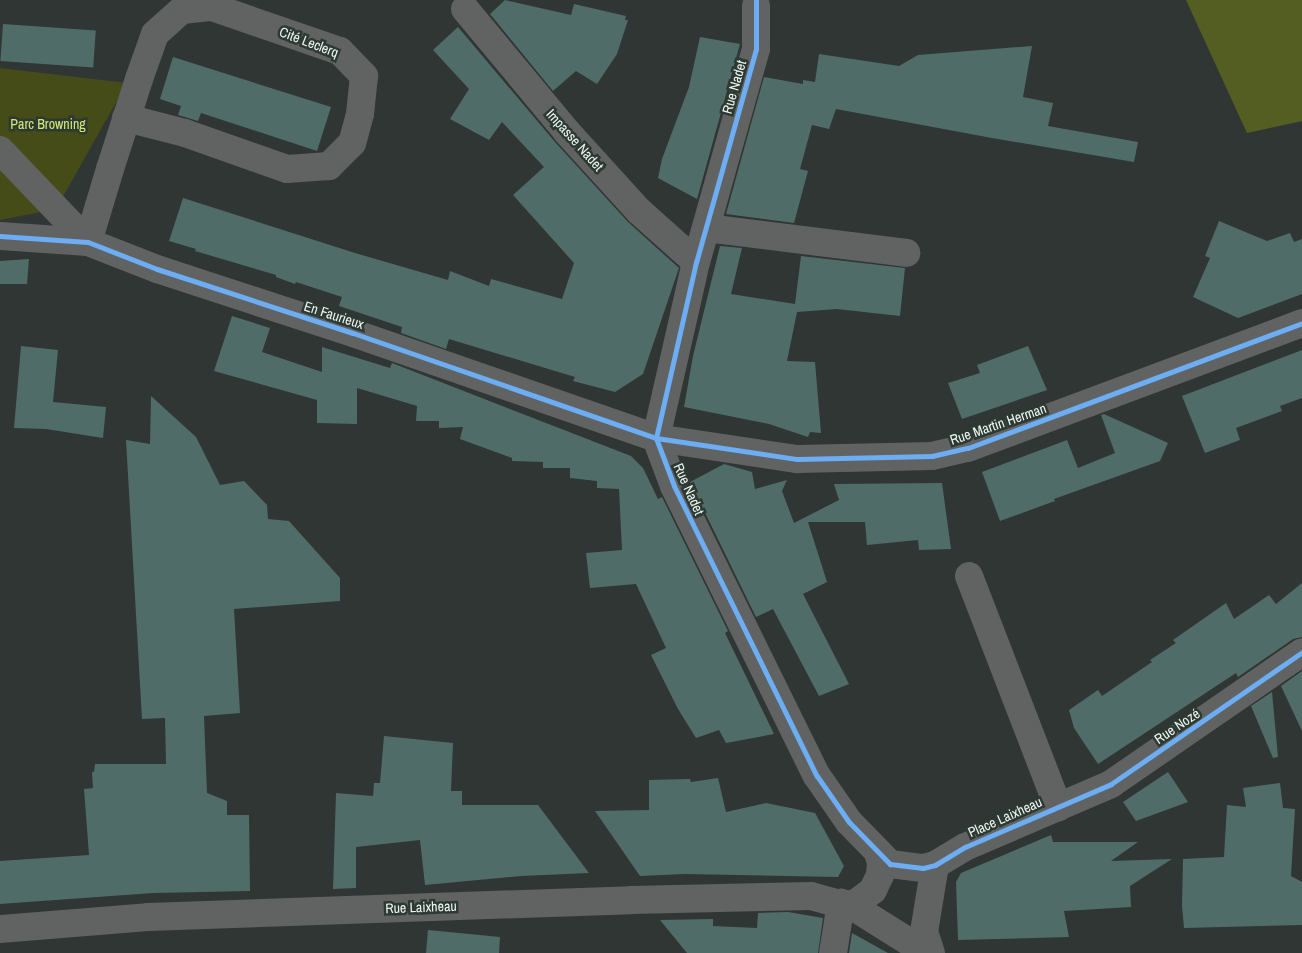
<!DOCTYPE html>
<html>
<head>
<meta charset="utf-8">
<style>
	body { margin:0 }
	#map { position:relative; width:1302px; height:953px; overflow:hidden; background:#303633; font-family:"Archivo Narrow",sans-serif }
	div>[style] { position:absolute }
	[style*='--x'] { left:calc(var(--x)*1px); top:calc(var(--y)*1px); width:calc(var(--w)*1px); rotate:calc(var(--a)*1deg) }
	.green>* { inset:0; background:#454c18 }
	.forest>* { inset:0; background:#555e22 }
	.building>* { inset:0; background:#506c69; transform-origin:0 0 }
	.minor>* { height:28px; margin:-14px; padding:0 14px; transform-origin:14px; border-radius:14px; background:#606361 }
	.cycleway>* { height:5px; margin:-2.5px; padding:0 2.5px; transform-origin:2.5px; border-radius:2.5px; background:#6dadf4 }
	span { translate:-50% -50%; white-space:nowrap; text-align:center; line-height:1.15; -webkit-text-stroke:5px #2d3933; paint-order:stroke }
	.street-label { font-size:14px; color:#eff6f2 }
	.park-label { font-size:14px; color:#d7e872 }
</style>
</head>
<body>
<div id="map">
	<div class="green">
		<div style="clip-path:polygon(0 68px,127px 83px,56px 209px,0 220px)"></div>
	</div>
	<div class="forest">
		<div style="clip-path:polygon(1186px 0,1302px 0,1302px 121px,1247px 133px)"></div>
	</div>
	<div class="building">
		<div style="clip-path:polygon(505px 0,571px 15px,574px 4px,626px 16px,625px 20px,628px 20px,617px 54px,597px 84px,576px 71px,553px 91px,490px 14px)"></div>
		<div style="left:3px;top:24px;width:93px;height:37px;rotate:4deg"></div>
		<div style="clip-path:polygon(458px 27px,555px 142px,628px 222px,679px 268px,643px 374px,615px 392px,573px 381px,575px 377px,449px 339px,446px 349px,401px 333px,402px 327px,339px 306px,342px 297px,296px 282px,295px 284px,276px 277px,276px 275px,195px 251px,196px 249px,169px 241px,183px 198px,355px 253px,448px 280px,450px 271px,489px 286px,491px 279px,562px 299px,574px 263px,513px 195px,544px 167px,502px 122px,489px 140px,450px 119px,469px 89px,433px 50px)"></div>
		<div style="clip-path:polygon(700px 37px,740px 44px,697px 199px,658px 178px,662px 159px,689px 87px)"></div>
		<div style="clip-path:polygon(1032px 46px,1023px 97px,1053px 103px,1048px 126px,1138px 142px,1134px 162px,992px 138px,836px 109px,829px 129px,812px 125px,800px 169px,808px 171px,794px 223px,726px 214px,764px 77px,803px 84px,803px 80px,815px 82px,819px 54px,899px 66px,918px 55px)"></div>
		<div style="clip-path:polygon(173px 57px,331px 107px,317px 151px,201px 113px,198px 121px,178px 115px,181px 106px,160px 99px)"></div>
		<div style="clip-path:polygon(1219px 221px,1267px 241px,1290px 233px,1294px 242px,1302px 239px,1302px 294px,1238px 318px,1193px 297px,1210px 258px,1205px 256px)"></div>
		<div style="clip-path:polygon(720px 246px,742px 248px,731px 294px,795px 304px,801px 256px,905px 268px,900px 316px,837px 309px,797px 312px,787px 361px,815px 362px,821px 433px,810px 432px,808px 437px,769px 424px,684px 407px,693px 356px)"></div>
		<div style="clip-path:polygon(29px 259px,27px 284px,0 284px,0 261px)"></div>
		<div style="clip-path:polygon(232px 316px,270px 328px,262px 352px,322px 372px,322px 347px,390px 368px,392px 363px,631px 456px,643px 468px,658px 499px,662px 497px,728px 631px,725px 633px,774px 734px,726px 743px,719px 730px,696px 738px,678px 709px,651px 655px,666px 648px,636px 584px,590px 588px,586px 553px,622px 550px,619px 489px,597px 488px,597px 481px,570px 478px,570px 468px,543px 468px,543px 462px,512px 461px,512px 458px,460px 439px,463px 427px,439px 428px,439px 421px,416px 421px,417px 406px,357px 388px,357px 424px,317px 423px,317px 400px,214px 371px)"></div>
		<div style="clip-path:polygon(21px 346px,58px 350px,53px 402px,106px 407px,103px 438px,46px 429px,14px 428px)"></div>
		<div style="clip-path:polygon(1028px 346px,1047px 390px,962px 419px,948px 383px,980px 373px,977px 365px)"></div>
		<div style="clip-path:polygon(1302px 350px,1302px 398px,1280px 406px,1282px 411px,1236px 428px,1240px 440px,1205px 453px,1182px 396px)"></div>
		<div style="clip-path:polygon(151px 396px,196px 437px,220px 485px,244px 481px,267px 505px,268px 519px,289px 521px,340px 578px,340px 601px,234px 609px,240px 713px,204px 716px,207px 793px,227px 801px,227px 815px,249px 815px,250px 891px,153px 893px,0 904px,0 861px,89px 855px,84px 789px,93px 788px,92px 772px,94px 772px,95px 764px,166px 764px,165px 718px,142px 719px,126px 440px,150px 444px)"></div>
		<div style="clip-path:polygon(1104px 414px,1168px 443px,1160px 461px,1054px 499px,1055px 501px,1000px 521px,982px 472px,1067px 440px,1078px 468px,1115px 453px,1101px 415px)"></div>
		<div style="clip-path:polygon(724px 464px,752px 472px,755px 489px,787px 480px,782px 491px,794px 523px,839px 500px,834px 484px,942px 483px,951px 549px,919px 550px,918px 540px,867px 545px,865px 522px,808px 522px,827px 582px,803px 594px,849px 684px,819px 696px,773px 609px,756px 617px,690px 482px)"></div>
		<div style="clip-path:polygon(1302px 583px,1302px 637px,1293px 639px,1238px 677px,1236px 673px,1098px 764px,1074px 728px,1069px 710px,1098px 690px,1102px 696px,1152px 662px,1150px 660px,1176px 643px,1173px 640px,1226px 603px,1234px 619px,1269px 595px,1276px 604px)"></div>
		<div style="clip-path:polygon(1302px 671px,1302px 731px,1281px 686px)"></div>
		<div style="clip-path:polygon(1272px 692px,1278px 757px,1273px 758px,1251px 706px)"></div>
		<div style="clip-path:polygon(384px 736px,453px 743px,451px 791px,462px 791px,462px 805px,538px 805px,589px 873px,521px 876px,425px 885px,420px 840px,356px 847px,356px 888px,333px 889px,336px 793px,373px 796px,374px 783px,380px 783px)"></div>
		<div style="clip-path:polygon(1168px 772px,1188px 802px,1136px 821px,1123px 802px)"></div>
		<div style="clip-path:polygon(718px 778px,726px 812px,766px 803px,815px 813px,844px 866px,838px 877px,685px 874px,640px 876px,595px 811px,649px 810px,649px 780px,690px 779px,691px 782px)"></div>
		<div style="clip-path:polygon(1280px 783px,1283px 808px,1295px 809px,1291px 876px,1302px 882px,1302px 925px,1184px 928px,1182px 906px,1183px 859px,1224px 857px,1227px 805px,1246px 807px,1243px 788px)"></div>
		<div style="clip-path:polygon(1051px 835px,1053px 842px,1138px 842px,1111px 861px,1172px 859px,1130px 886px,1131px 907px,1064px 911px,1069px 937px,958px 940px,956px 882px,961px 873px)"></div>
		<div style="clip-path:polygon(788px 912px,823px 918px,818px 953px,687px 953px,660px 920px,713px 919px,713px 926px,757px 928px,758px 913px)"></div>
		<div style="clip-path:polygon(428px 930px,500px 937px,499px 953px,426px 953px)"></div>
		<div style="clip-path:polygon(852px 933px,888px 953px,849px 953px)"></div>
	</div>
	<div class="minor">
		<div style="--x:756;--y:6;--w:43;--a:90"></div>
		<div style="--x:756;--y:49;--w:221;--a:105.7"></div>
		<div style="--x:696;--y:262;--w:180;--a:102.8"></div>
		<div style="--x:656;--y:438;--w:51;--a:69.4"></div>
		<div style="--x:674;--y:486;--w:323;--a:63.8"></div>
		<div style="--x:817;--y:776;--w:56;--a:55.2"></div>
		<div style="--x:849;--y:822;--w:59;--a:45.7"></div>
		<div style="--x:890;--y:864;--w:33;--a:7"></div>
		<div style="--x:923;--y:868;--w:12;--a:-14"></div>
		<div style="--x:935;--y:865;--w:35;--a:-31"></div>
		<div style="--x:965;--y:847;--w:159;--a:-23.3"></div>
		<div style="--x:1111;--y:784;--w:232;--a:-34.6"></div>
		<div style="--x:465;--y:9;--w:160;--a:50.3"></div>
		<div style="--x:567;--y:132;--w:107;--a:47.7"></div>
		<div style="--x:639;--y:211;--w:76;--a:41.8"></div>
		<div style="--x:0;--y:150;--w:127;--a:46.3"></div>
		<div style="--x:88;--y:242;--w:76;--a:-73.2"></div>
		<div style="--x:110;--y:169;--w:95;--a:-72.1"></div>
		<div style="--x:139;--y:79;--w:48;--a:-70.4"></div>
		<div style="--x:155;--y:34;--w:36;--a:-42"></div>
		<div style="--x:182;--y:10;--w:30;--a:-6"></div>
		<div style="--x:212;--y:7;--w:135;--a:19"></div>
		<div style="--x:340;--y:51;--w:35;--a:46"></div>
		<div style="--x:364;--y:76;--w:38;--a:96"></div>
		<div style="--x:360;--y:114;--w:30;--a:105"></div>
		<div style="--x:352;--y:143;--w:33;--a:135"></div>
		<div style="--x:329;--y:166;--w:42;--a:175.9"></div>
		<div style="--x:287;--y:169;--w:108;--a:-160.6"></div>
		<div style="--x:185;--y:133;--w:61;--a:-165.7"></div>
		<div style="--x:706;--y:228;--w:202;--a:7.1"></div>
		<div style="--x:0;--y:236;--w:88;--a:3.9"></div>
		<div style="--x:88;--y:242;--w:74;--a:21.4"></div>
		<div style="--x:157;--y:269;--w:206;--a:18.1"></div>
		<div style="--x:353;--y:333;--w:321;--a:19.1"></div>
		<div style="--x:656;--y:438;--w:143;--a:8.5"></div>
		<div style="--x:797;--y:459;--w:135;--a:-1.3"></div>
		<div style="--x:932;--y:456;--w:37;--a:-13"></div>
		<div style="--x:968;--y:448;--w:357;--a:-20.5"></div>
		<div style="--x:969;--y:576;--w:248;--a:68.9"></div>
		<div style="--x:847;--y:905;--w:9;--a:-13"></div>
		<div style="--x:856;--y:903;--w:21;--a:-37"></div>
		<div style="--x:873;--y:890;--w:17;--a:-65"></div>
		<div style="--x:880;--y:875;--w:12;--a:-85"></div>
		<div style="--x:881;--y:863;--w:7;--a:-106"></div>
		<div style="--x:0;--y:929;--w:148;--a:-4.6"></div>
		<div style="--x:148;--y:917;--w:483;--a:-2"></div>
		<div style="--x:631;--y:900;--w:180;--a:-1.3"></div>
		<div style="--x:811;--y:896;--w:46;--a:15.3"></div>
		<div style="--x:855;--y:908;--w:85;--a:32"></div>
		<div style="--x:833;--y:953;--w:51;--a:-80.9"></div>
		<div style="--x:931;--y:953;--w:22;--a:-108"></div>
		<div style="--x:924;--y:932;--w:68;--a:-80.7"></div>
	</div>
	<div class="cycleway">
		<div style="--x:756;--y:0;--w:49;--a:90"></div>
		<div style="--x:756;--y:49;--w:221;--a:105.7"></div>
		<div style="--x:696;--y:262;--w:180;--a:102.8"></div>
		<div style="--x:656;--y:438;--w:51;--a:69.4"></div>
		<div style="--x:674;--y:486;--w:323;--a:63.8"></div>
		<div style="--x:817;--y:776;--w:56;--a:55.2"></div>
		<div style="--x:849;--y:822;--w:59;--a:45.7"></div>
		<div style="--x:890;--y:864;--w:33;--a:7"></div>
		<div style="--x:923;--y:868;--w:12;--a:-14"></div>
		<div style="--x:935;--y:865;--w:35;--a:-31"></div>
		<div style="--x:965;--y:847;--w:159;--a:-23.3"></div>
		<div style="--x:1111;--y:784;--w:232;--a:-34.6"></div>
		<div style="--x:0;--y:236;--w:88;--a:3.9"></div>
		<div style="--x:88;--y:242;--w:74;--a:21.4"></div>
		<div style="--x:157;--y:269;--w:206;--a:18.1"></div>
		<div style="--x:353;--y:333;--w:321;--a:19.1"></div>
		<div style="--x:656;--y:438;--w:143;--a:8.5"></div>
		<div style="--x:797;--y:459;--w:135;--a:-1.3"></div>
		<div style="--x:932;--y:456;--w:37;--a:-13"></div>
		<div style="--x:968;--y:448;--w:357;--a:-20.5"></div>
	</div>
	<div class="street-label">
		<span style="left:309px;top:42px;rotate:21deg">Cité Leclerq</span>
		<span style="left:734px;top:87px;rotate:-74deg">Rue Nadet</span>
		<span style="left:575px;top:140px;rotate:48deg">Impasse Nadet</span>
		<span style="left:334px;top:315px;rotate:18deg">En Faurieux</span>
		<span style="left:998px;top:424px;rotate:-19deg">Rue Martin Herman</span>
		<span style="left:689px;top:489px;rotate:66deg">Rue Nadet</span>
		<span style="left:1177px;top:726px;rotate:-34deg">Rue Nozé</span>
		<span style="left:1005px;top:817px;rotate:-24deg">Place Laixheau</span>
		<span style="left:421px;top:907px;rotate:-2deg">Rue Laixheau</span>
	</div>
	<div class="park-label">
		<span style="left:48px;top:124px">Parc Browning</span>
	</div>
</div>
</body>
</html>
